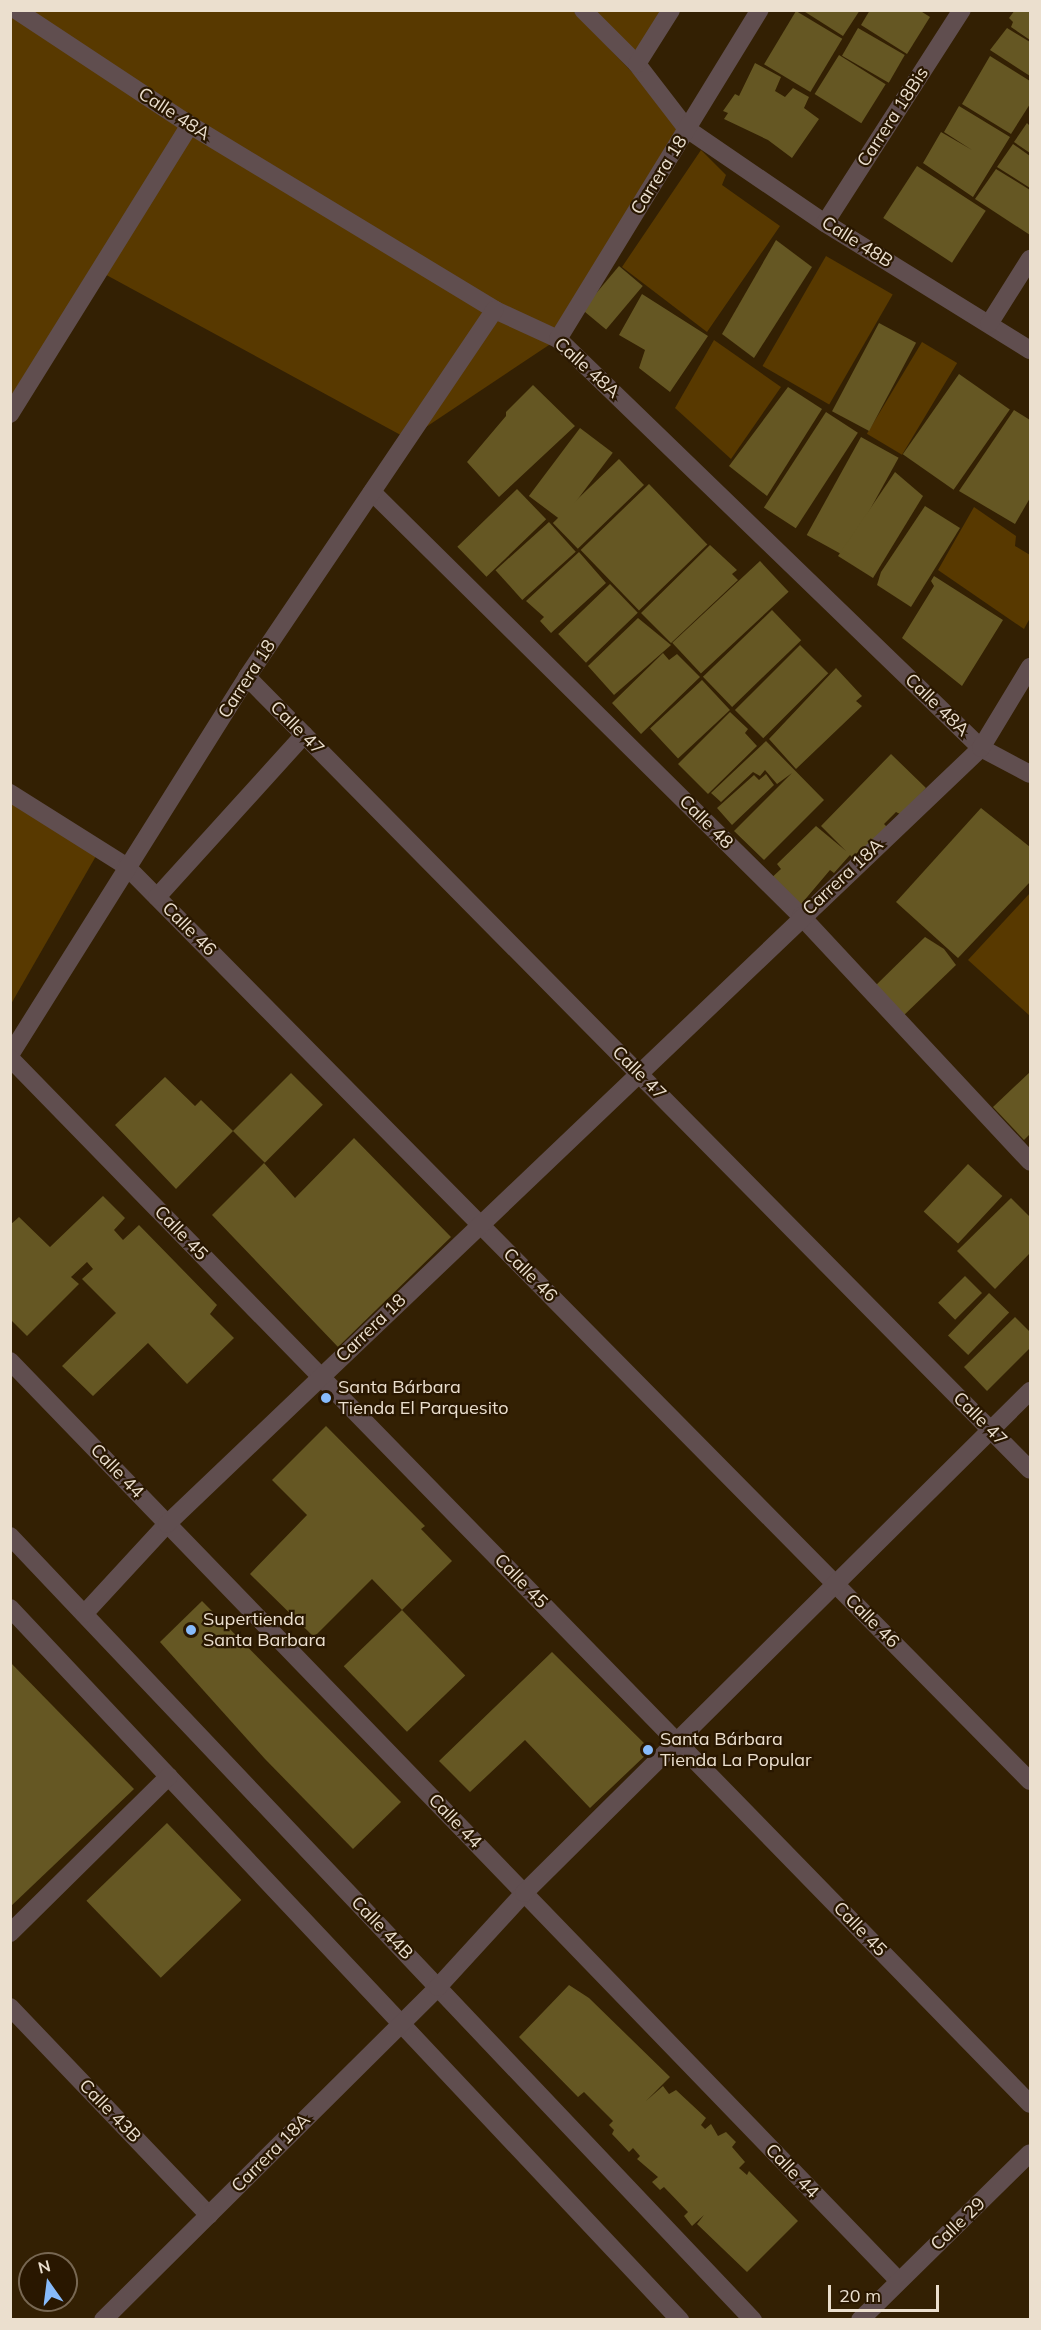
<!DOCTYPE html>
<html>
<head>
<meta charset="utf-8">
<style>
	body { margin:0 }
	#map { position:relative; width:1041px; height:2330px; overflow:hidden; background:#332003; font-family:Mulish,sans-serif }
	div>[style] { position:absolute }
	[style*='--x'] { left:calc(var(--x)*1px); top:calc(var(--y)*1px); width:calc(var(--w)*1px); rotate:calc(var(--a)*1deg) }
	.green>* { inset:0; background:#583900; transform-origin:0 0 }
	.building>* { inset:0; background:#655723; transform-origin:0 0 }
	.minor>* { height:18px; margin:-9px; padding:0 9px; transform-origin:9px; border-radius:9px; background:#604e4f }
	.dots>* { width:16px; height:16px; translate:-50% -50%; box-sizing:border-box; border:3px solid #291700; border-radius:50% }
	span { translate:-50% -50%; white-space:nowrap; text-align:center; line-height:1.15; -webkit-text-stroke:4.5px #291700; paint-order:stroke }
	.street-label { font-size:18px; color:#ebdfce }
	.poi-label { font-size:18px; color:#ebdfce }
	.left { translate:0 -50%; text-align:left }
	.frame { position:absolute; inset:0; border:12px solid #ebdfce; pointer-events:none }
	.north { position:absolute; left:18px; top:2252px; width:60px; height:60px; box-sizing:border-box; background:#291700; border:2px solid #776752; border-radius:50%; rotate:346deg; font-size:16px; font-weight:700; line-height:24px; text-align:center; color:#ebdfce }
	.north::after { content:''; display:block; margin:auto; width:21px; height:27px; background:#87bbfb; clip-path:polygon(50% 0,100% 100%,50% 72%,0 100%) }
	.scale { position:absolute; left:828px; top:2285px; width:111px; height:27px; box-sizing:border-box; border:3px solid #ebdfce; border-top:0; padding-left:8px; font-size:18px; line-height:21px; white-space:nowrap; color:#ebdfce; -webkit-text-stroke:4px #291700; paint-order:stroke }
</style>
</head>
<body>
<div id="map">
	<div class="green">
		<div style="clip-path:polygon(10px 11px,573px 11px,687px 129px,558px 339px,408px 439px,99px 271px,10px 406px)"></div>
		<div style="clip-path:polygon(592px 11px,661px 11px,635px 53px)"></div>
		<div style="clip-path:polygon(701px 150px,726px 175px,722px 185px,780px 226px,707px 332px,622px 267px)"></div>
		<div style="left:826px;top:256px;width:77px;height:127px;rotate:30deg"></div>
		<div style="clip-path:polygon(714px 340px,781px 387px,731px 459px,675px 408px)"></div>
		<div style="left:922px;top:342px;width:41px;height:107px;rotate:31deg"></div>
		<div style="clip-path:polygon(974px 507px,1016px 536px,1015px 546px,1030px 555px,1030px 618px,1024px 629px,938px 570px)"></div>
		<div style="clip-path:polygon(11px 793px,100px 849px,11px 1004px)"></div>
		<div style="clip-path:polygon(1030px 893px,1030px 1016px,968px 960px)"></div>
	</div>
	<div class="building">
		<div style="clip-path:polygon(802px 10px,860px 10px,843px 36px)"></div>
		<div style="clip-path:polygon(870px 10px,919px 10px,930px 17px,907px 54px,861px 25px)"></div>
		<div style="clip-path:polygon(1015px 10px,1030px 10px,1030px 40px,1011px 27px,1013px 22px,1009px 18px)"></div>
		<div style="left:796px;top:11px;width:54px;height:62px;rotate:31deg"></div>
		<div style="left:858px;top:28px;width:54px;height:32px;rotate:30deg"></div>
		<div style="clip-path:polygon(1007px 28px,1030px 42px,1030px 76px,990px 50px)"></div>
		<div style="left:839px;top:55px;width:55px;height:46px;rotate:32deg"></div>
		<div style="clip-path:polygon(990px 56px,1030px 81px,1030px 104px,1011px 134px,962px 104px)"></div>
		<div style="clip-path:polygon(755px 63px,781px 77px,775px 91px,785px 97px,793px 88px,809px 97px,804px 108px,819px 119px,792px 158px,768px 140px,724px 119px,728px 113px,723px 111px,735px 94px,739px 96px)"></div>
		<div style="clip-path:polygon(959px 106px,1010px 137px,973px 197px,923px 163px,941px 132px,972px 150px,944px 132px)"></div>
		<div style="clip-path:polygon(1027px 123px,1030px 126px,1030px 153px,1014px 142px)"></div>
		<div style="clip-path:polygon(1013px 144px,1030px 156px,1030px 188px,997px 167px)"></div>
		<div style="left:917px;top:166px;width:82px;height:62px;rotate:33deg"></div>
		<div style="clip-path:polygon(996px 169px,1030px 190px,1030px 235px,975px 199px)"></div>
		<div style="clip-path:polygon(776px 240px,812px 267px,754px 358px,722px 334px)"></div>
		<div style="left:619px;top:266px;width:31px;height:57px;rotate:40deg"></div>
		<div style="clip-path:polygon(642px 294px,708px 336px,670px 392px,639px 368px,645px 350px,619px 335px)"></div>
		<div style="left:879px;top:323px;width:42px;height:100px;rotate:28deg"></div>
		<div style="left:959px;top:374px;width:62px;height:98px;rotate:35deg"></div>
		<div style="clip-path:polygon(533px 385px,575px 426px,499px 497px,467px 462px,506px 416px,506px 412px)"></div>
		<div style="clip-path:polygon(788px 387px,822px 409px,767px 496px,729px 466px)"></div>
		<div style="clip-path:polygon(1014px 410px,1030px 420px,1030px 498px,1015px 524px,959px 491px)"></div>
		<div style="left:826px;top:412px;width:38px;height:114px;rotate:33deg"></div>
		<div style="left:580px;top:428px;width:41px;height:85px;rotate:37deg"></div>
		<div style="left:861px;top:437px;width:43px;height:112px;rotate:29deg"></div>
		<div style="left:619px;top:459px;width:36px;height:92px;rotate:46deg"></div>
		<div style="clip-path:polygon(895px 472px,923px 496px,873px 578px,838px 556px)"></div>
		<div style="left:649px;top:484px;width:84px;height:95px;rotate:46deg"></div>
		<div style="left:517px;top:489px;width:42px;height:83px;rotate:46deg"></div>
		<div style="clip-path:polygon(925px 506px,960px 528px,911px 607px,877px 585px,881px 572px)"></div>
		<div style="left:549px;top:522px;width:40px;height:72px;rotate:48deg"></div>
		<div style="clip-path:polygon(710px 545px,737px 570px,732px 574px,738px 580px,671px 643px,641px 613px)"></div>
		<div style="clip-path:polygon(579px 552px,606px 583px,551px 633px,540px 621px,544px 617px,526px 601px)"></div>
		<div style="left:760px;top:561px;width:42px;height:120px;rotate:47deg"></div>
		<div style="clip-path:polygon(934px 576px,1003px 620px,962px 686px,902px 638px,934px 586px,931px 581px)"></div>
		<div style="left:610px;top:584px;width:40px;height:72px;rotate:46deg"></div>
		<div style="left:772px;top:610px;width:42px;height:96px;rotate:46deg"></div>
		<div style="clip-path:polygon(638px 618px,671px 645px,614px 695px,588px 666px)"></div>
		<div style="left:800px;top:645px;width:40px;height:92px;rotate:45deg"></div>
		<div style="clip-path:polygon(663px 653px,669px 660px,677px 654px,700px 677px,641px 734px,612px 703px)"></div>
		<div style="clip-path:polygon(836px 668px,862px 696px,856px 701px,862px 706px,796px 769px,769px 739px)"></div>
		<div style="left:702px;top:680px;width:41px;height:71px;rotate:47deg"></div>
		<div style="clip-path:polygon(730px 712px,748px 729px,745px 733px,757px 746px,708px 794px,678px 764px)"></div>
		<div style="clip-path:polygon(766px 741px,824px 800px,764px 860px,734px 831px,792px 773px,777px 784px,765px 770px,760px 776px,753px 772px,721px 802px,711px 793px)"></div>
		<div style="clip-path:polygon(891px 754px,926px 788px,902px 815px,896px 812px,884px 824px,888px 828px,854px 859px,850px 855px,834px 873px,830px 870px,797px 909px,768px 881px,781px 869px,777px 864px,816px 826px,846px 851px,821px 826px)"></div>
		<div style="clip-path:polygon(766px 774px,774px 785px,732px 825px,717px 808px,754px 775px,759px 780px)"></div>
		<div style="clip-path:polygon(981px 808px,1030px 847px,1030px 882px,958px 958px,896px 902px)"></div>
		<div style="clip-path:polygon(925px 937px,944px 949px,956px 965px,901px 1018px,872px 989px)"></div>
		<div style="clip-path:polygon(1030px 1072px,1030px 1134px,1024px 1140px,993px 1107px)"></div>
		<div style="left:291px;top:1073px;width:45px;height:82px;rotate:45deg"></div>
		<div style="clip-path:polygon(165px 1077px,195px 1106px,201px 1100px,233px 1131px,176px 1189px,115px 1125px)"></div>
		<div style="clip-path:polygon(354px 1138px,451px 1237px,338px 1347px,212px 1215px,264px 1163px,295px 1198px)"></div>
		<div style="left:968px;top:1164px;width:47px;height:65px;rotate:43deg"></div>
		<div style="clip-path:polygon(103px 1196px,125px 1218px,114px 1230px,123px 1240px,139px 1225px,217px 1305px,210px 1314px,234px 1338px,187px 1384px,148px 1343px,93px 1396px,62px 1366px,116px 1313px,82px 1279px,93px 1269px,87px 1262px,71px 1277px,79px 1284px,27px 1336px,10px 1319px,10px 1225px,19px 1217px,50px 1247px)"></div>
		<div style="clip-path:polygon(1011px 1198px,1030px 1217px,1030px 1253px,995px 1289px,957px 1251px)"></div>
		<div style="left:965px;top:1276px;width:24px;height:38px;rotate:45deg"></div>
		<div style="left:989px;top:1293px;width:28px;height:59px;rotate:44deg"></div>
		<div style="clip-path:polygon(1015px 1317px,1030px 1332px,1030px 1348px,987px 1391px,964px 1367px)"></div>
		<div style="clip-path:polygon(326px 1426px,425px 1526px,421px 1529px,452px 1561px,402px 1610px,372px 1579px,314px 1637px,250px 1574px,307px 1515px,272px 1480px)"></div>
		<div style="clip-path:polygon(202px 1601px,401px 1802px,353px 1849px,265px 1759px,160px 1642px)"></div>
		<div style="left:402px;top:1610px;width:91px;height:81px;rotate:46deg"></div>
		<div style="clip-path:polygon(552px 1652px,651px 1750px,590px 1808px,525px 1740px,470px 1792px,439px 1761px)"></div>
		<div style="clip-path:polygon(10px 1662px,134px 1789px,10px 1907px)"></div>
		<div style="left:167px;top:1823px;width:107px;height:112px;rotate:46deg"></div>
		<div style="clip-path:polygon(569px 1985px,589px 1998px,670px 2077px,646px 2101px,663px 2086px,669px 2094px,676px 2090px,706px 2118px,701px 2125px,705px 2129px,711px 2124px,718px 2136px,726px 2132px,736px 2142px,732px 2147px,745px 2162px,739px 2168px,747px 2175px,749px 2171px,798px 2221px,747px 2272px,697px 2224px,704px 2215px,692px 2226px,684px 2216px,688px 2212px,664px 2187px,660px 2190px,652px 2182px,658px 2177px,637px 2159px,640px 2156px,633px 2148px,629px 2152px,612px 2134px,614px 2130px,609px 2125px,613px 2121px,584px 2092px,578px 2097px,519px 2037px)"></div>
	</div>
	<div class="minor">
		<div style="--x:16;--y:10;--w:209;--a:33.5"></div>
		<div style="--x:190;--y:125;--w:357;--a:31.2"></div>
		<div style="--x:495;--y:310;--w:69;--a:24.7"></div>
		<div style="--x:558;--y:339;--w:588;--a:44.04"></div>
		<div style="--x:981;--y:748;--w:55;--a:28"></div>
		<div style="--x:583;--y:10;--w:76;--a:45"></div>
		<div style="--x:637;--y:64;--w:82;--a:52.4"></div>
		<div style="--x:687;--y:129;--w:167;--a:34.3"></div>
		<div style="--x:825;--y:223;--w:241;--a:31.8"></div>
		<div style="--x:637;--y:64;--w:64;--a:-57.8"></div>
		<div style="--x:825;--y:223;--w:253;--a:-57.3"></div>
		<div style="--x:989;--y:324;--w:77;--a:-57.8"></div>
		<div style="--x:558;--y:339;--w:386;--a:-58.5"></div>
		<div style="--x:10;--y:414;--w:340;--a:-58.1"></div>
		<div style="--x:372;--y:492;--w:603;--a:44.66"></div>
		<div style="--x:801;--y:916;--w:336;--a:47"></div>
		<div style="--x:247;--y:677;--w:1114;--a:45.36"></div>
		<div style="--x:10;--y:793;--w:137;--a:32.2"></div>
		<div style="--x:126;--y:866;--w:1286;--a:45.35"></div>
		<div style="--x:157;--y:897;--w:219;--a:-47.8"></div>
		<div style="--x:10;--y:1055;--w:446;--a:-57.9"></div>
		<div style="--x:247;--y:677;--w:443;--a:-56"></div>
		<div style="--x:10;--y:1058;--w:1461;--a:45.72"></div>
		<div style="--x:10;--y:1361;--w:1279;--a:45.98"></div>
		<div style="--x:10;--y:1536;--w:1080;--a:46.54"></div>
		<div style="--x:10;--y:1608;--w:978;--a:46.74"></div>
		<div style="--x:84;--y:1614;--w:122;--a:-47.3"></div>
		<div style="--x:167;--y:1524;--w:1125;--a:-43.63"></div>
		<div style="--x:981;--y:748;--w:95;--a:-58.8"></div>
		<div style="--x:10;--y:1933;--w:223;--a:-44.6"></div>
		<div style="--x:10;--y:2007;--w:288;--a:46.3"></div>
		<div style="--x:103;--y:2320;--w:472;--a:-44.8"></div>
		<div style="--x:438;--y:1987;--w:127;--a:-47.5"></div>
		<div style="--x:524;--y:1893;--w:713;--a:-44.77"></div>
		<div style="--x:860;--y:2320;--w:238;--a:-44.5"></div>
	</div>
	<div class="dots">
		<div style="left:326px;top:1398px;background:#87bbfb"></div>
		<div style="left:191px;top:1630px;background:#87bbfb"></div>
		<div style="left:648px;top:1750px;background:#87bbfb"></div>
	</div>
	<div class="street-label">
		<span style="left:174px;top:114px;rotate:33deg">Calle 48A</span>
		<span style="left:893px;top:117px;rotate:-57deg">Carrera 18Bis</span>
		<span style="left:659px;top:175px;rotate:-58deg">Carrera 18</span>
		<span style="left:857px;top:242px;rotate:32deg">Calle 48B</span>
		<span style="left:587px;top:368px;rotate:42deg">Calle 48A</span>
		<span style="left:247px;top:679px;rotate:-57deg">Carrera 18</span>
		<span style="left:937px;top:705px;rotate:44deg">Calle 48A</span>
		<span style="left:297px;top:728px;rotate:45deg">Calle 47</span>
		<span style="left:706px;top:822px;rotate:45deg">Calle 48</span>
		<span style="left:843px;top:877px;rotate:-43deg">Carrera 18A</span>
		<span style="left:189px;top:929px;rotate:45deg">Calle 46</span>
		<span style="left:639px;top:1073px;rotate:45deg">Calle 47</span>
		<span style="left:181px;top:1233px;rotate:46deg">Calle 45</span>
		<span style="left:530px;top:1275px;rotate:45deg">Calle 46</span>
		<span style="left:371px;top:1328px;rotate:-44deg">Carrera 18</span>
		<span style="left:980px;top:1419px;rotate:45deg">Calle 47</span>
		<span style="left:117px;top:1471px;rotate:46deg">Calle 44</span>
		<span style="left:521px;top:1581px;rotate:46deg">Calle 45</span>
		<span style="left:872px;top:1621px;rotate:45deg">Calle 46</span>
		<span style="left:455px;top:1821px;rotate:46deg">Calle 44</span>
		<span style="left:382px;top:1928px;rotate:46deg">Calle 44B</span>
		<span style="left:860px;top:1929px;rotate:46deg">Calle 45</span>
		<span style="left:110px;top:2111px;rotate:46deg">Calle 43B</span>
		<span style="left:271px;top:2153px;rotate:-45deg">Carrera 18A</span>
		<span style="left:792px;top:2171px;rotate:46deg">Calle 44</span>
		<span style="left:958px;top:2224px;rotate:-44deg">Calle 29</span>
	</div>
	<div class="poi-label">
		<span class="left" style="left:338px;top:1398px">Santa Bárbara<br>Tienda El Parquesito</span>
		<span class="left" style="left:203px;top:1630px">Supertienda<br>Santa Barbara</span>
		<span class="left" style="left:660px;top:1750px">Santa Bárbara<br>Tienda La Popular</span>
	</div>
	<div class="frame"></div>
	<div class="north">N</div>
	<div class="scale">20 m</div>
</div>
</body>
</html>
